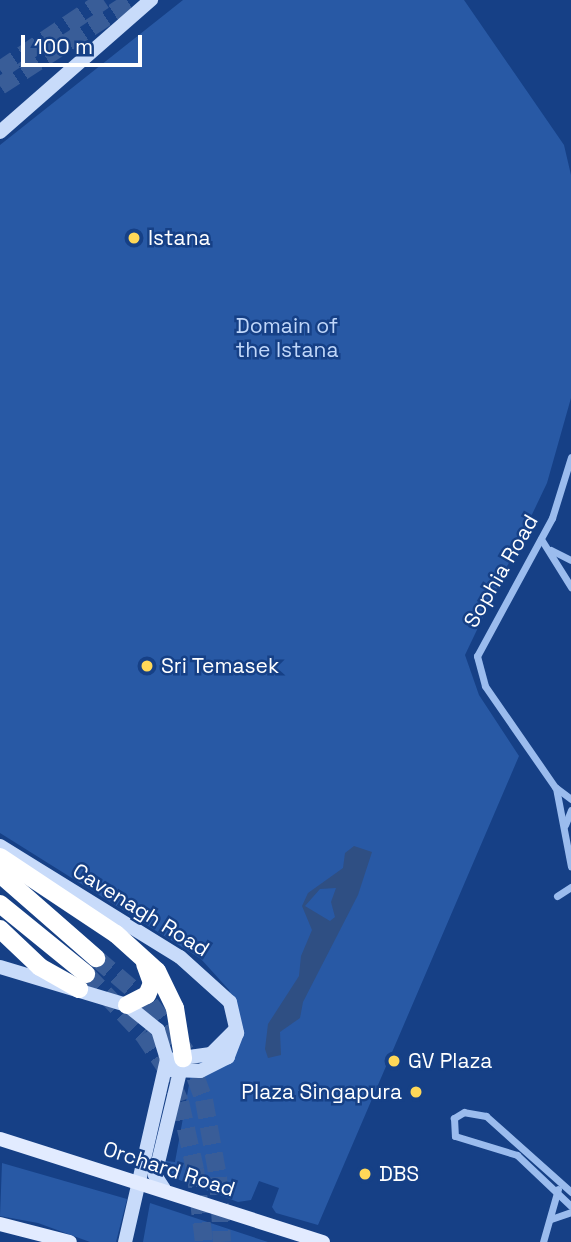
<!DOCTYPE html>
<html>
<head>
<meta charset="utf-8">
<style>
	body { margin:0 }
	#map { position:relative; width:571px; height:1242px; overflow:hidden; background:#164086; font-family:"Space Grotesk",sans-serif }
	div>[style] { position:absolute }
	[style*='--x'] { left:calc(var(--x)*1px); top:calc(var(--y)*1px); width:calc(var(--w)*1px); rotate:calc(var(--a)*1deg) }
	.green>* { inset:0; background:#2859a5 }
	.water>* { inset:0; background:#2f4f83 }
	.highway-tunnel>* { height:18px; margin-top:-9px; transform-origin:0; background:repeating-linear-gradient(90deg,#395d98 0 18px,transparent 0 27px) }
	.street>* { height:7px; margin:-3.5px; padding:0 3.5px; transform-origin:3.5px; border-radius:3.5px; background:#9bbcee }
	.secondary>* { height:14px; margin:-7px; padding:0 7px; transform-origin:7px; border-radius:7px; background:#c8dbfa }
	.primary>* { height:14px; margin:-7px; padding:0 7px; transform-origin:7px; border-radius:7px; background:#e2ebff }
	.highway>* { height:18px; margin:-9px; padding:0 9px; transform-origin:9px; border-radius:9px; background:#fff }
	.dots>* { width:19px; height:19px; translate:-50% -50%; box-sizing:border-box; border:4px solid #164086; border-radius:50% }
	span { translate:-50% -50%; white-space:nowrap; text-align:center; line-height:1.15; -webkit-text-stroke:5px #164086; paint-order:stroke }
	.poi-label { font-size:21px; color:#fff }
	.left { translate:0 -50%; text-align:left }
	.right { translate:-100% -50%; text-align:right }
	.park-label { font-size:21px; color:#c0d7fa }
	.street-label { font-size:21px; color:#fff }
	.scale { position:absolute; left:21px; top:35px; width:121px; height:32px; box-sizing:border-box; border:4px solid #fff; border-top:0; padding-left:9px; font-size:21px; line-height:24px; white-space:nowrap; color:#fff; -webkit-text-stroke:5px #164086; paint-order:stroke }
</style>
</head>
<body>
<div id="map">
	<div class="green">
		<div style="clip-path:polygon(183px 0,464px 0,564px 145px,571px 175px,571px 398px,547px 483px,465px 655px,479px 695px,519px 756px,318px 1225px,276px 1213px,272px 1207px,279px 1188px,259px 1181px,251px 1200px,238px 1202px,166px 1175px,166px 1161px,175px 1162px,194px 1057px,219px 1051px,238px 1016px,229px 990px,201px 959px,0 833px,0 145px)"></div>
		<div style="clip-path:polygon(2px 1163px,127px 1199px,116px 1242px,90px 1242px,38px 1223px,0 1216px)"></div>
		<div style="clip-path:polygon(150px 1203px,156px 1205px,268px 1242px,143px 1242px)"></div>
	</div>
	<div class="water">
		<div style="clip-path:polygon(evenodd,354px 846px,372px 852px,358px 895px,303px 1002px,300px 1018px,280px 1032px,281px 1055px,268px 1058px,265px 1049px,268px 1024px,299px 976px,301px 956px,312px 930px,302px 906px,308px 893px,343px 868px,345px 853px,354px 846px,336px 888px,331px 902px,335px 917px,330px 921px,305px 906px,320px 889px,336px 888px)"></div>
	</div>
	<div class="highway-tunnel">
		<div style="--x:0;--y:70;--w:125;--a:-33.9"></div>
		<div style="--x:0;--y:86;--w:158;--a:-32.9"></div>
		<div style="--x:96;--y:958;--w:71;--a:40.4"></div>
		<div style="--x:150;--y:1004;--w:60;--a:53.1"></div>
		<div style="--x:186;--y:1052;--w:51;--a:69.4"></div>
		<div style="--x:204;--y:1100;--w:78;--a:79.7"></div>
		<div style="--x:218;--y:1177;--w:65;--a:86.5"></div>
		<div style="--x:86;--y:974;--w:83;--a:46.5"></div>
		<div style="--x:143;--y:1034;--w:37;--a:56"></div>
		<div style="--x:164;--y:1065;--w:40;--a:66.6"></div>
		<div style="--x:180;--y:1102;--w:69;--a:77.4"></div>
		<div style="--x:195;--y:1169;--w:74;--a:83"></div>
	</div>
	<div class="street">
		<div style="--x:571;--y:457;--w:64;--a:107.3"></div>
		<div style="--x:552;--y:518;--w:157;--a:118.5"></div>
		<div style="--x:477;--y:656;--w:31;--a:75"></div>
		<div style="--x:485;--y:686;--w:123;--a:55.3"></div>
		<div style="--x:555;--y:787;--w:20;--a:37"></div>
		<div style="--x:541;--y:539;--w:57;--a:58"></div>
		<div style="--x:551;--y:550;--w:22;--a:27"></div>
		<div style="--x:556;--y:788;--w:80;--a:79.2"></div>
		<div style="--x:565;--y:825;--w:16;--a:-68"></div>
		<div style="--x:557;--y:896;--w:17;--a:-33"></div>
		<div style="--x:571;--y:1192;--w:114;--a:-138.2"></div>
		<div style="--x:486;--y:1116;--w:22;--a:-170"></div>
		<div style="--x:464;--y:1112;--w:12;--a:149"></div>
		<div style="--x:454;--y:1118;--w:18;--a:87"></div>
		<div style="--x:455;--y:1136;--w:65;--a:17"></div>
		<div style="--x:517;--y:1155;--w:74;--a:43.4"></div>
		<div style="--x:551;--y:1219;--w:21;--a:-19"></div>
		<div style="--x:543;--y:1242;--w:55;--a:-74.2"></div>
	</div>
	<div class="secondary">
		<div style="--x:0;--y:132;--w:201;--a:-41.2"></div>
		<div style="--x:0;--y:846;--w:211;--a:31.7"></div>
		<div style="--x:180;--y:957;--w:67;--a:42"></div>
		<div style="--x:230;--y:1002;--w:32;--a:77"></div>
		<div style="--x:237;--y:1033;--w:26;--a:111"></div>
		<div style="--x:228;--y:1057;--w:31;--a:153"></div>
		<div style="--x:200;--y:1071;--w:35;--a:-178"></div>
		<div style="--x:0;--y:967;--w:133;--a:16.7"></div>
		<div style="--x:127;--y:1005;--w:40;--a:39"></div>
		<div style="--x:158;--y:1030;--w:30;--a:73"></div>
		<div style="--x:167;--y:1059;--w:188;--a:102.9"></div>
		<div style="--x:175;--y:1059;--w:36;--a:-8"></div>
		<div style="--x:211;--y:1054;--w:35;--a:-45"></div>
		<div style="--x:164;--y:1189;--w:17;--a:-123"></div>
		<div style="--x:155;--y:1175;--w:115;--a:-76.4"></div>
	</div>
	<div class="primary">
		<div style="--x:0;--y:1139;--w:339;--a:17.7"></div>
		<div style="--x:0;--y:1224;--w:72;--a:14.4"></div>
	</div>
	<div class="highway">
		<div style="--x:0;--y:857;--w:139;--a:33.6"></div>
		<div style="--x:116;--y:934;--w:55;--a:42.1"></div>
		<div style="--x:157;--y:971;--w:41;--a:64.1"></div>
		<div style="--x:175;--y:1008;--w:51;--a:80.9"></div>
		<div style="--x:0;--y:874;--w:128;--a:41.2"></div>
		<div style="--x:0;--y:904;--w:111;--a:39.1"></div>
		<div style="--x:0;--y:929;--w:55;--a:43.5"></div>
		<div style="--x:40;--y:967;--w:45;--a:29.4"></div>
		<div style="--x:127;--y:1005;--w:22;--a:-27"></div>
		<div style="--x:147;--y:995;--w:13;--a:-67"></div>
		<div style="--x:152;--y:983;--w:20;--a:-110"></div>
	</div>
	<div class="dots">
		<div style="left:134px;top:238px;background:#ffd858"></div>
		<div style="left:147px;top:666px;background:#ffd858"></div>
		<div style="left:394px;top:1061px;background:#ffd858"></div>
		<div style="left:416px;top:1092px;background:#ffd858"></div>
		<div style="left:365px;top:1174px;background:#ffd858"></div>
	</div>
	<div class="poi-label">
		<span class="left" style="left:148px;top:238px">Istana</span>
		<span class="left" style="left:161px;top:666px">Sri Temasek</span>
		<span class="left" style="left:408px;top:1061px">GV Plaza</span>
		<span class="right" style="left:402px;top:1092px">Plaza Singapura</span>
		<span class="left" style="left:379px;top:1174px">DBS</span>
	</div>
	<div class="park-label">
		<span style="left:287px;top:338px">Domain of<br>the Istana</span>
	</div>
	<div class="street-label">
		<span style="left:501px;top:571px;rotate:-60deg">Sophia Road</span>
		<span style="left:141px;top:910px;rotate:32deg">Cavenagh Road</span>
		<span style="left:169px;top:1169px;rotate:18deg">Orchard Road</span>
	</div>
	<div class="scale">100 m</div>
</div>
</body>
</html>
